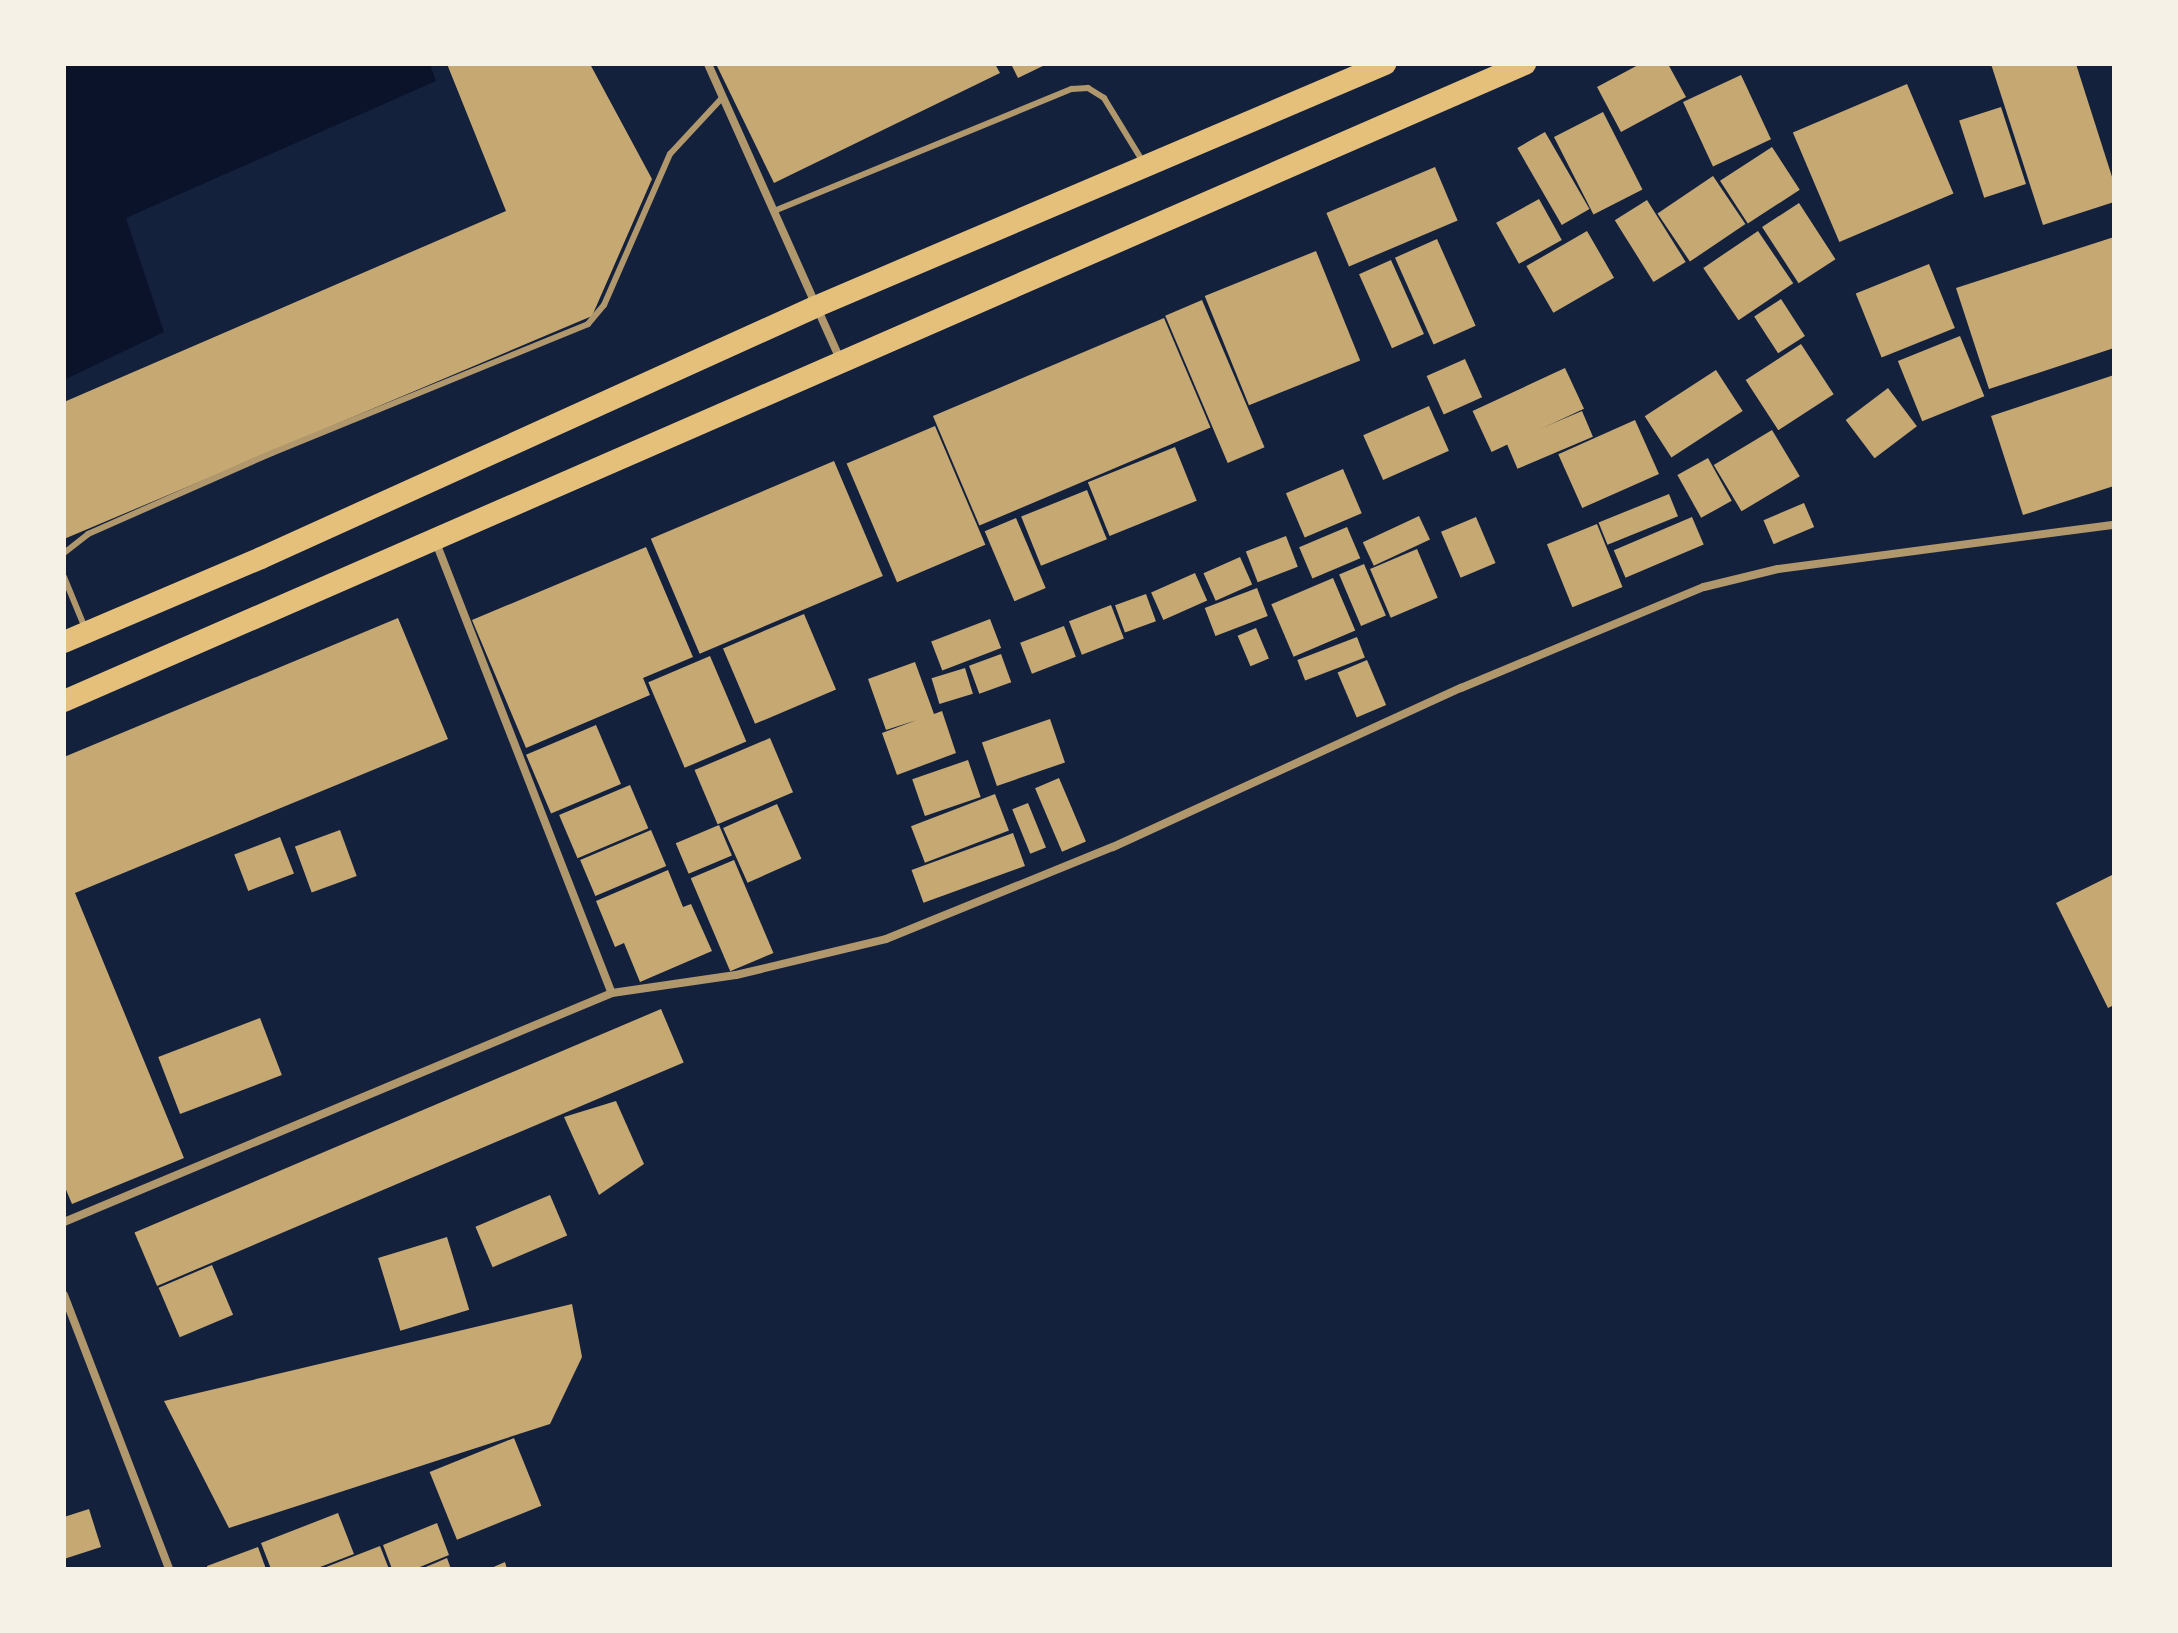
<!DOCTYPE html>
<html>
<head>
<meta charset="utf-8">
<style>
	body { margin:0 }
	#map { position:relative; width:2178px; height:1633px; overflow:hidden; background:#14213d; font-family:Inter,sans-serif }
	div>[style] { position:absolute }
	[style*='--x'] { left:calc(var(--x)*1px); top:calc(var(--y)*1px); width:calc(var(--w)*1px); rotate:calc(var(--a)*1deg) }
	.water>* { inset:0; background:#0b132b }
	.building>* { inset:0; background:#c6a872; transform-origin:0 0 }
	.service>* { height:6px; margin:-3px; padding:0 3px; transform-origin:3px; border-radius:3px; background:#b1986c }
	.minor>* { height:8px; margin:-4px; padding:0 4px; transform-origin:4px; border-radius:4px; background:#b1986c }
	.trunk>* { height:22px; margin:-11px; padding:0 11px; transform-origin:11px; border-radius:11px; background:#e5c07b }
	span { translate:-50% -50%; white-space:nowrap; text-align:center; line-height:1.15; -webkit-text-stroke:8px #f6f1e7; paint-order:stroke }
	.frame { position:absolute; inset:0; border:66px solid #f6f1e7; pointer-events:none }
</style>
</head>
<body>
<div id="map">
	<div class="water">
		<div style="clip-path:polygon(64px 64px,430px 64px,436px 81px,126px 218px,164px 332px,64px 380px)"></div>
	</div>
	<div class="building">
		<div style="clip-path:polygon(447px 64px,590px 64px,652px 179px,592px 316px,64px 539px,64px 402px,506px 211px)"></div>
		<div style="clip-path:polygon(716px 64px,995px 64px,1000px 73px,774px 183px)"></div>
		<div style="clip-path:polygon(1011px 64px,1047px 64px,1018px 78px)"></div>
		<div style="clip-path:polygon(1640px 64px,1668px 64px,1686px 97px,1621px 132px,1597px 87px)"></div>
		<div style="clip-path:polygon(1991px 64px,2076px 64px,2114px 183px,2114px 202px,2043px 225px)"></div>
		<div style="left:1741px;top:75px;width:71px;height:64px;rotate:65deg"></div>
		<div style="left:1907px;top:84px;width:119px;height:124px;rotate:67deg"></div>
		<div style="left:2001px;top:107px;width:81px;height:44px;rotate:72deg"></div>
		<div style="left:1603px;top:112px;width:87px;height:55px;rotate:63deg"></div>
		<div style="left:1545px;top:132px;width:89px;height:32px;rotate:60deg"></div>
		<div style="left:1772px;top:147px;width:51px;height:62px;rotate:57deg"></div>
		<div style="left:1435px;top:167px;width:58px;height:118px;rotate:67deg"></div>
		<div style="left:1713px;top:176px;width:58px;height:67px;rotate:56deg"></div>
		<div style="left:1539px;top:199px;width:47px;height:49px;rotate:61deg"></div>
		<div style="left:1647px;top:200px;width:73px;height:38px;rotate:58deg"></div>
		<div style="left:1799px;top:203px;width:67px;height:44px;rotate:57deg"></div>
		<div style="left:1587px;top:231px;width:54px;height:70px;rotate:60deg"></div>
		<div style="left:1758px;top:231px;width:63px;height:66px;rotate:56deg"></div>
		<div style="clip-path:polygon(2114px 237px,2114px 348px,1989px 389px,1956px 288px)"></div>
		<div style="left:1437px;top:239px;width:95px;height:46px;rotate:66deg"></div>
		<div style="left:1316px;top:251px;width:118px;height:120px;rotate:68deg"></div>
		<div style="left:1391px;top:260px;width:81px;height:35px;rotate:66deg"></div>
		<div style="left:1929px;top:264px;width:69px;height:79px;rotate:68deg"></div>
		<div style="left:1781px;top:299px;width:44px;height:32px;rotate:57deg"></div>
		<div style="left:1202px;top:300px;width:160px;height:40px;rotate:67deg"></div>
		<div style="left:1164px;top:318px;width:119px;height:251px;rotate:67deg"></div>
		<div style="left:1960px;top:336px;width:65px;height:67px;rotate:68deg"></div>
		<div style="left:1801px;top:344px;width:60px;height:66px;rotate:57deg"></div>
		<div style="left:1465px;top:359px;width:42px;height:42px;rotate:66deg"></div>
		<div style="left:1565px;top:368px;width:45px;height:102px;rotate:65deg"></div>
		<div style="left:1716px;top:370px;width:49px;height:85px;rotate:57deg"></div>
		<div style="clip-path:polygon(2114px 375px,2114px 486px,2023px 515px,1991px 416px)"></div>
		<div style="left:1888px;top:388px;width:48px;height:53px;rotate:53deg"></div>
		<div style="left:1429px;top:406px;width:49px;height:72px;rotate:66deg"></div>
		<div style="left:1582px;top:411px;width:28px;height:82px;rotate:67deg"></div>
		<div style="left:1635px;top:420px;width:59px;height:84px;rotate:66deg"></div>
		<div style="left:935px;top:426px;width:129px;height:96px;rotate:67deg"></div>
		<div style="left:1772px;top:430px;width:54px;height:68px;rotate:59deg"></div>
		<div style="left:1175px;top:447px;width:58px;height:94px;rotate:68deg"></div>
		<div style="left:1708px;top:458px;width:49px;height:35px;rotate:61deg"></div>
		<div style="left:834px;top:461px;width:125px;height:199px;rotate:67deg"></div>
		<div style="left:1343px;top:469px;width:48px;height:62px;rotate:67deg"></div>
		<div style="left:1087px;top:490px;width:53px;height:71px;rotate:68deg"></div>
		<div style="left:1669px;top:494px;width:24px;height:76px;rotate:68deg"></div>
		<div style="left:1804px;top:503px;width:26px;height:44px;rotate:67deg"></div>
		<div style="left:1419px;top:516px;width:26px;height:62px;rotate:65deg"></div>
		<div style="left:1476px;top:517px;width:50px;height:38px;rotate:67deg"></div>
		<div style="left:1692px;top:517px;width:30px;height:85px;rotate:67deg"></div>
		<div style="left:1016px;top:518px;width:76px;height:34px;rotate:67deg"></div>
		<div style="left:1597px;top:524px;width:68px;height:54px;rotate:68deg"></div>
		<div style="left:1347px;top:527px;width:34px;height:52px;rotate:67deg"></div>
		<div style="left:1286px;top:536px;width:33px;height:43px;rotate:69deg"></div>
		<div style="clip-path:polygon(646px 547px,693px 657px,643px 678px,650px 695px,526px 748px,472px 620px)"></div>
		<div style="left:1417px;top:549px;width:53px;height:51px;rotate:67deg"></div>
		<div style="left:1240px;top:557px;width:30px;height:40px;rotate:66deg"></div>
		<div style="left:1364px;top:564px;width:56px;height:27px;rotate:67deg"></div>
		<div style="left:1195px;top:573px;width:30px;height:48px;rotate:66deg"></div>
		<div style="left:1333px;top:578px;width:57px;height:67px;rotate:67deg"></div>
		<div style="left:1257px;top:588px;width:30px;height:56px;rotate:69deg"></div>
		<div style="left:1146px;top:594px;width:29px;height:33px;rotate:70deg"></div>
		<div style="left:1111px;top:605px;width:36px;height:45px;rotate:69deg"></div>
		<div style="left:804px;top:614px;width:82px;height:88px;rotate:67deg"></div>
		<div style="clip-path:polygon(398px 618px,448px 739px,75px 893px,184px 1158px,72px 1204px,64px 1185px,64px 757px)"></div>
		<div style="left:990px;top:619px;width:31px;height:63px;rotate:69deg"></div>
		<div style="left:1064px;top:626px;width:33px;height:47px;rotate:69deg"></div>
		<div style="left:1256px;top:628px;width:33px;height:20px;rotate:67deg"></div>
		<div style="left:1357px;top:637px;width:22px;height:64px;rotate:69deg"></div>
		<div style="left:1001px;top:654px;width:30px;height:34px;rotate:70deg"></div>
		<div style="left:710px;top:656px;width:93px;height:67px;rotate:67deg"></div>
		<div style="left:1367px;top:660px;width:49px;height:32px;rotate:67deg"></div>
		<div style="clip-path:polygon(915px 662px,934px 714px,942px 711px,956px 753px,897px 775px,882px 733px,917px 720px,886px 730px,868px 679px)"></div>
		<div style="left:965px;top:668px;width:27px;height:35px;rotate:73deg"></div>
		<div style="left:1050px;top:719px;width:46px;height:72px;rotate:71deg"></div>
		<div style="left:596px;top:725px;width:64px;height:76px;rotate:67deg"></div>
		<div style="left:770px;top:738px;width:59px;height:82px;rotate:67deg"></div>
		<div style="left:968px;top:760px;width:39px;height:59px;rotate:71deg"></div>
		<div style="left:1059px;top:778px;width:69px;height:26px;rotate:67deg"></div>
		<div style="left:630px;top:785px;width:47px;height:77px;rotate:67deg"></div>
		<div style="left:995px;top:794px;width:39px;height:90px;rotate:69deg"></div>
		<div style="left:1028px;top:803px;width:48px;height:17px;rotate:68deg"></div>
		<div style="left:777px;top:804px;width:60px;height:59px;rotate:66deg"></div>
		<div style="left:719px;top:825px;width:33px;height:47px;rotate:67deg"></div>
		<div style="left:340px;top:830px;width:49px;height:48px;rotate:70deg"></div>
		<div style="left:651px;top:830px;width:39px;height:77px;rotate:67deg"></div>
		<div style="left:1013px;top:833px;width:35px;height:108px;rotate:70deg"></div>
		<div style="left:280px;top:837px;width:39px;height:49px;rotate:69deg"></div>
		<div style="left:734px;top:860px;width:101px;height:47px;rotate:67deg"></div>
		<div style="clip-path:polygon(668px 870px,683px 907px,691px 904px,712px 951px,640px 982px,624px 943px,615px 947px,596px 901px)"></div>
		<div style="clip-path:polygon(2114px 874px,2114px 1005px,2108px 1008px,2056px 903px)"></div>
		<div style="left:661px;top:1009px;width:58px;height:572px;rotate:67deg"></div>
		<div style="left:260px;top:1018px;width:61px;height:109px;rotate:69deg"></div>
		<div style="clip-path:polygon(616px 1101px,644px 1164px,599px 1195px,564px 1117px)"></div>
		<div style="left:550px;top:1195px;width:44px;height:81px;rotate:67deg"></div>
		<div style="left:447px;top:1237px;width:76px;height:72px;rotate:73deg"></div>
		<div style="left:212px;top:1265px;width:54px;height:58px;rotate:67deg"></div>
		<div style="clip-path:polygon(572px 1304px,582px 1357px,550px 1424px,229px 1528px,164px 1401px)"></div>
		<div style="left:514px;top:1438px;width:73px;height:91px;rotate:68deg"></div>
		<div style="clip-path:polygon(89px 1509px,101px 1547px,64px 1559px,64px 1517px)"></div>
		<div style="clip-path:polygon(338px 1513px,354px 1554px,315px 1569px,271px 1569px,261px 1543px)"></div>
		<div style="clip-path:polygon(437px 1523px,449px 1555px,415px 1569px,392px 1569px,383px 1545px)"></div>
		<div style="clip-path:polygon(380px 1546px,389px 1569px,321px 1569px)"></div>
		<div style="clip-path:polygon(258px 1547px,266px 1569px,208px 1569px,207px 1566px)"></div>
		<div style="clip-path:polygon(447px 1558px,451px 1569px,421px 1569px)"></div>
		<div style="clip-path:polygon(505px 1562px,507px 1569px,489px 1569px)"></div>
	</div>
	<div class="service">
		<div style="--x:774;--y:211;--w:322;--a:-22.3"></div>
		<div style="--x:1072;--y:89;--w:16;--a:-4"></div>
		<div style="--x:1088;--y:88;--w:19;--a:32"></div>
		<div style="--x:1104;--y:98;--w:75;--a:58.6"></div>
		<div style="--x:64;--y:553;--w:31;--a:-38"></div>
		<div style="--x:88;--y:534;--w:201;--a:-23.8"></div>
		<div style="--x:272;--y:453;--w:341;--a:-22.2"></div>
		<div style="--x:588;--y:324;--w:25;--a:-50"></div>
		<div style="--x:604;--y:305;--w:165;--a:-66.4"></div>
		<div style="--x:670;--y:154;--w:76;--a:-47.1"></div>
		<div style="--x:64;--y:577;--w:55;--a:67.6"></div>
	</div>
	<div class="minor">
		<div style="--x:708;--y:64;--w:323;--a:65.9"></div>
		<div style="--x:435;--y:540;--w:486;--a:68.7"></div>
		<div style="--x:64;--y:1222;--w:594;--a:-22.68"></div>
		<div style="--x:612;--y:993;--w:125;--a:-8.3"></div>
		<div style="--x:736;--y:975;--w:154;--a:-13.5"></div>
		<div style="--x:886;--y:939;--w:245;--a:-22.1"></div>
		<div style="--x:1113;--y:847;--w:383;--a:-24.6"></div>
		<div style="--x:1461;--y:688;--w:263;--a:-22.6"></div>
		<div style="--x:1704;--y:587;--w:76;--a:-13.7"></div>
		<div style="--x:1778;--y:569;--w:339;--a:-7.5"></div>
		<div style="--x:64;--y:1295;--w:293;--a:69"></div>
	</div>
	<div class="trunk">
		<div style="--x:64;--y:642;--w:214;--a:-23.1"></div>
		<div style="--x:261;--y:558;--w:608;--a:-24.37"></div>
		<div style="--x:815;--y:307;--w:620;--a:-23.09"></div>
		<div style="--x:64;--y:701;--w:1594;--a:-23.56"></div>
	</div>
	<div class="frame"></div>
</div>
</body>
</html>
